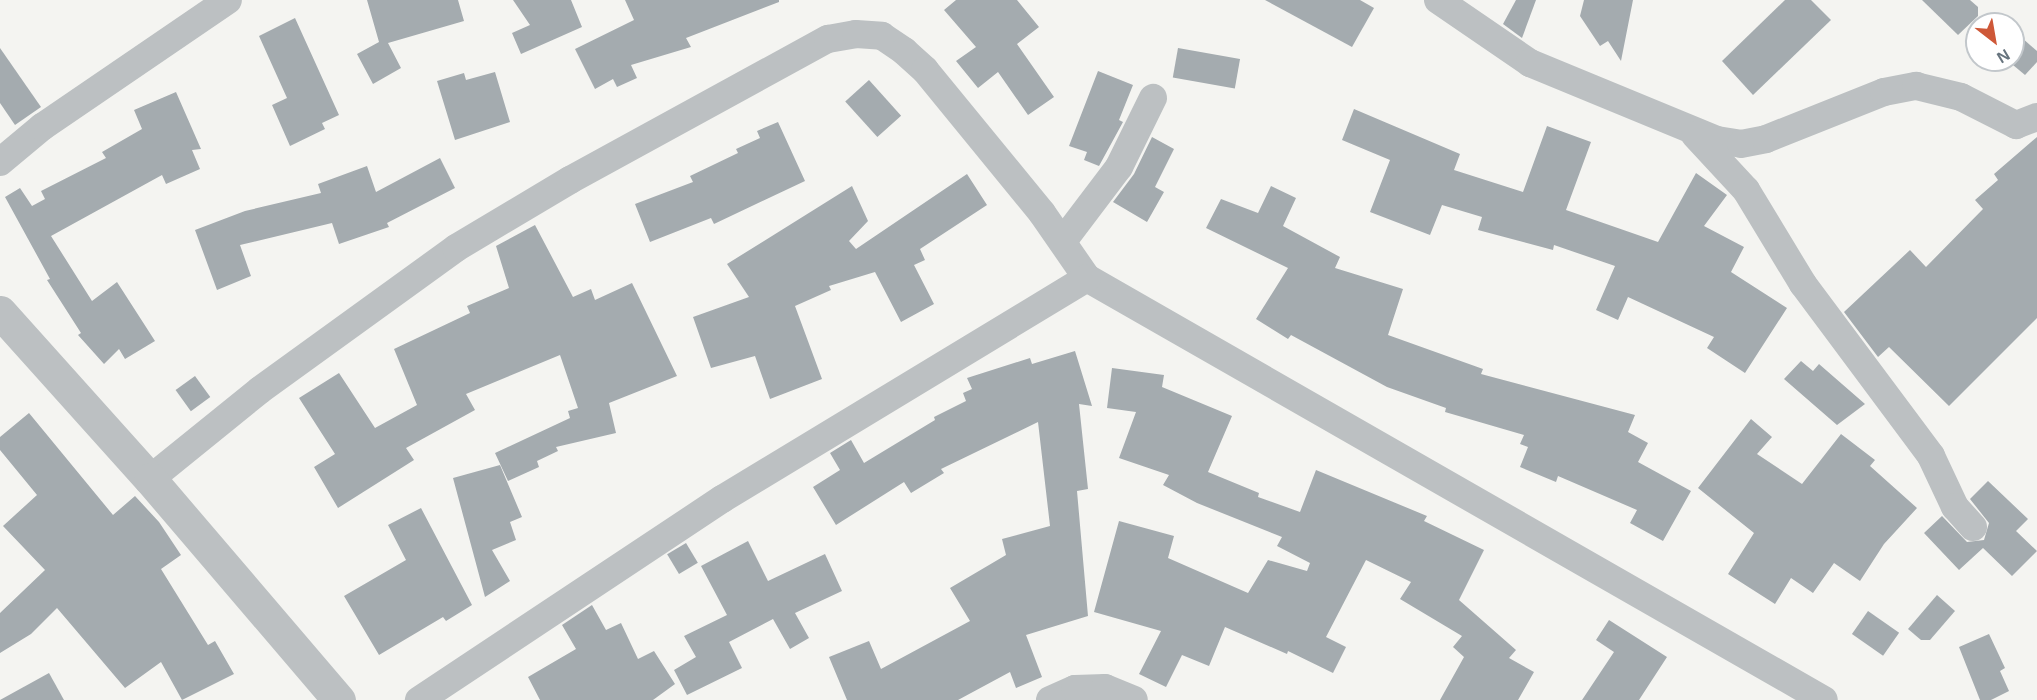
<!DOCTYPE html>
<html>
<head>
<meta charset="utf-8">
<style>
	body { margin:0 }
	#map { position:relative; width:2037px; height:700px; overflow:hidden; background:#f4f4f1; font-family:Helvetica,sans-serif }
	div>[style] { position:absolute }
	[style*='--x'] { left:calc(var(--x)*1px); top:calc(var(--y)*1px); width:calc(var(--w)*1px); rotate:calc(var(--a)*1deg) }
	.building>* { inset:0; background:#a4abaf; transform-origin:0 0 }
	.minor>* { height:28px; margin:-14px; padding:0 14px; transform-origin:14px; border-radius:14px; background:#bcc0c2 }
	.tertiary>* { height:33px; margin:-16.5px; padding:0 16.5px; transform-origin:16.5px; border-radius:16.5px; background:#bcc0c2 }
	span { translate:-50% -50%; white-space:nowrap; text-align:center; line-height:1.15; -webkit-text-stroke:6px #fff; paint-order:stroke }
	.north { position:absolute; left:1965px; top:12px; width:60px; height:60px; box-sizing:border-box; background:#fff; border:2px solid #c2c7cb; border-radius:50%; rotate:149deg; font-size:16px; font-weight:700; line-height:24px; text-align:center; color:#67747e }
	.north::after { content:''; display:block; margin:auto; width:21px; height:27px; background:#ce5838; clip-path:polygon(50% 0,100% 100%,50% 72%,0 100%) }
</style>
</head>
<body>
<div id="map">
	<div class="building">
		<div style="clip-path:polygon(367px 0,458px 0,464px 21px,388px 43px,401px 68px,373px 84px,357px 54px,379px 42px)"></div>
		<div style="clip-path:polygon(513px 0,571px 0,582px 27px,521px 54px,512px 33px,530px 25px)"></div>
		<div style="clip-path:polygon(625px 0,779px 0,779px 2px,686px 38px,691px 47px,631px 65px,637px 78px,617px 87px,613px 79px,595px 89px,575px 49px,634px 20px)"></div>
		<div style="clip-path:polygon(956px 0,1017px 0,1039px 27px,1017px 44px,1054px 97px,1028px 115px,998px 72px,978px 88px,956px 61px,976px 47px,944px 10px)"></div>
		<div style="clip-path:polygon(1265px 0,1360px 0,1374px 8px,1352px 47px)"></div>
		<div style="clip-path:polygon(1516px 0,1536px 0,1522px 38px,1503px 24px)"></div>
		<div style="clip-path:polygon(1584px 0,1633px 0,1621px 61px,1608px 41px,1600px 46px,1580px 16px)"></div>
		<div style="clip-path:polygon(1785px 0,1811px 0,1831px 20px,1753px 95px,1722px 61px)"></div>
		<div style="clip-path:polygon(1922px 0,1970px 0,1978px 7px,1978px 16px,1958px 35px)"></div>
		<div style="clip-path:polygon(295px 18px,339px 115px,322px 123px,325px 129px,290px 146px,272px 105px,287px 98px,259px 36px)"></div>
		<div style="clip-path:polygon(2013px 30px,2037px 51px,2037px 62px,2025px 75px,2013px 65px)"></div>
		<div style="clip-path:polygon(0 48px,41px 107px,15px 125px,0 103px)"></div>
		<div style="left:1178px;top:48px;width:63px;height:30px;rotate:10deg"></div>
		<div style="clip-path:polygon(1098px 71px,1133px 85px,1119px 120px,1123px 122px,1099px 166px,1084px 160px,1087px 152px,1069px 146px)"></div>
		<div style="clip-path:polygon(495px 72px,510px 122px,455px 140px,437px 81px,464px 73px,466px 80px)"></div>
		<div style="left:869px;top:80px;width:48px;height:32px;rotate:48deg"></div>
		<div style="clip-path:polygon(176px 92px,201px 149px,192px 150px,200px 169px,166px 184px,162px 175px,51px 236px,92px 301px,117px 282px,155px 341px,125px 359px,119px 349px,104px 364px,78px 335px,81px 333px,47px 280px,50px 279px,5px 197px,20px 188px,32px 206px,45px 199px,41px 191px,106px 158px,102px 152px,142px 129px,134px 110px)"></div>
		<div style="clip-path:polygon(1354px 109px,1460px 154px,1454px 170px,1523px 192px,1547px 126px,1591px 142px,1566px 210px,1658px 242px,1696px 173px,1727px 195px,1704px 226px,1744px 247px,1731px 272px,1787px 308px,1745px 373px,1707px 348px,1714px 337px,1628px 297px,1618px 320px,1596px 310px,1615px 266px,1554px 245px,1553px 250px,1478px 230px,1482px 217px,1442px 205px,1430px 235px,1370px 212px,1390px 160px,1342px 140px)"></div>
		<div style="clip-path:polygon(778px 122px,805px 181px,714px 224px,711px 218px,650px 242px,635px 204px,693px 182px,690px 176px,738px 153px,736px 149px,760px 138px,757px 131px)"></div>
		<div style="clip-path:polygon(1152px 137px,1174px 149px,1155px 187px,1164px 192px,1147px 222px,1113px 202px,1134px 174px)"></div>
		<div style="clip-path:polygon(2037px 137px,2037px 318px,1949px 406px,1889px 347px,1878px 357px,1844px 312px,1910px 250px,1926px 267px,1983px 209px,1975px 200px,1998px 180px,1994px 174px)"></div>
		<div style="clip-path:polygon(440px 158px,455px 188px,387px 223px,389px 227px,339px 244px,332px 223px,240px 245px,251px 276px,217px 290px,195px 230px,245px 211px,321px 193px,318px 184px,367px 166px,376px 192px)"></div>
		<div style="clip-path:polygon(967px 174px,987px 205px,920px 249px,925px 260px,914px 265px,934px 304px,901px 322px,875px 272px,829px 286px,831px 290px,795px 306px,822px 379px,770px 399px,755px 356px,711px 368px,693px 317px,749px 297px,727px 264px,852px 186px,868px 221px,849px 241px,856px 249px)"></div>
		<div style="clip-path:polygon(1271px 186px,1296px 198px,1283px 226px,1340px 257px,1335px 268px,1403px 289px,1388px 335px,1483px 369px,1481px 374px,1635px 415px,1628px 432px,1648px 443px,1638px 462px,1691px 491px,1663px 541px,1630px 523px,1637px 510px,1558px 476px,1556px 482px,1520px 467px,1528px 447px,1520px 444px,1524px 435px,1445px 412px,1446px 408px,1387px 387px,1291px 335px,1288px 339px,1256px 319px,1288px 268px,1206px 228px,1221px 199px,1258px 213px)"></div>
		<div style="clip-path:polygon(535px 225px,573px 297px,591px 289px,595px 300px,632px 283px,677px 376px,609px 403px,616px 433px,556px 447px,558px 451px,537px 461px,539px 467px,508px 481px,495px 453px,570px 418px,568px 411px,578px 408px,560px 355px,466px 394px,475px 410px,406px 448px,414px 460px,338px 508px,314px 467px,335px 454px,299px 398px,339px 373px,375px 428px,417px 405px,394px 349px,470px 313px,467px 306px,509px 288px,496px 246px)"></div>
		<div style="clip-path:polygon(1075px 351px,1092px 406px,1079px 404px,1088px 489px,1077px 491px,1088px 616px,1026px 635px,1042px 677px,1016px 688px,1010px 672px,958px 700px,847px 700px,829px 657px,869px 641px,881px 669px,970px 621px,950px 588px,1006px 555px,1002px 539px,1050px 526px,1038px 422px,941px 469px,944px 473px,911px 493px,904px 482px,836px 525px,813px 487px,840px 470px,830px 453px,851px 440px,864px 463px,935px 420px,934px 417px,966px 401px,963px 393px,972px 389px,967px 378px,1030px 358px,1032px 364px)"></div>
		<div style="clip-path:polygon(1801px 361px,1813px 371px,1819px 364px,1865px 404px,1837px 425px,1784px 379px)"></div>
		<div style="clip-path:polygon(1112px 368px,1164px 375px,1162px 387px,1232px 416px,1208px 472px,1259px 493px,1258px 497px,1300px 512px,1316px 470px,1427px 516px,1424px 521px,1484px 550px,1459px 600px,1516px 650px,1509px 658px,1534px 672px,1518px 700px,1440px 700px,1464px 657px,1453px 647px,1462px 636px,1400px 599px,1411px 582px,1366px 560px,1326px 637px,1346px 647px,1333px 673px,1288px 651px,1287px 654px,1225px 627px,1209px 666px,1182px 655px,1166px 687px,1139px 674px,1161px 631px,1094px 612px,1119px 521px,1174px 536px,1168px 558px,1248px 593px,1268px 560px,1307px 571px,1310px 563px,1277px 546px,1282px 537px,1197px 503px,1163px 485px,1169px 475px,1119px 458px,1136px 412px,1107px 408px)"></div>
		<div style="left:195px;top:376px;width:26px;height:24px;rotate:54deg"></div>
		<div style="clip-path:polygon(29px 413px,113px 515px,135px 496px,159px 522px,181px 555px,161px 569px,208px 645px,215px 641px,234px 674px,182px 700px,161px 662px,125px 688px,57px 608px,31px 634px,0 653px,0 613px,45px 570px,3px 526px,37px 495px,0 450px,0 437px)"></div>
		<div style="clip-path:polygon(1751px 419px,1772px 437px,1757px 454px,1802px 484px,1841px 434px,1875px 460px,1870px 466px,1917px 508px,1884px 544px,1860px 581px,1834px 563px,1813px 593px,1791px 578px,1775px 604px,1728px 574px,1754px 533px,1698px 488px)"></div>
		<div style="clip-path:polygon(500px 465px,522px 517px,510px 522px,516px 540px,492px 550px,510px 581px,485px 597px,453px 478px)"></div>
		<div style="clip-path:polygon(1988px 481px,2028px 519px,2016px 531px,2037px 551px,2012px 576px,1983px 548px,1959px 570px,1924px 533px,1942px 516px,1967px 542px,1984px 540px,1989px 523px,1970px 499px)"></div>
		<div style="clip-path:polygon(421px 508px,472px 605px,446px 621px,443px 617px,379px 655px,344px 596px,406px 560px,388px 525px)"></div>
		<div style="clip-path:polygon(748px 541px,768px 581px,825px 554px,842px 591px,795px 613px,809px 638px,790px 649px,773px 619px,729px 642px,742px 668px,687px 695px,674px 670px,696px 657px,684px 636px,727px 615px,701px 566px)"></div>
		<div style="left:686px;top:543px;width:23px;height:22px;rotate:59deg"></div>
		<div style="clip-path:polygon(1937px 595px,1955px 611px,1930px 640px,1921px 640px,1908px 629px)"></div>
		<div style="clip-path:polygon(592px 605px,606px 630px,621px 623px,638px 659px,654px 651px,675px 684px,653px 700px,540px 700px,528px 677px,576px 649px,562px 625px)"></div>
		<div style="left:1868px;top:611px;width:38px;height:28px;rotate:35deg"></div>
		<div style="clip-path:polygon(1609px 620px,1667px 657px,1639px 700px,1582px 700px,1614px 652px,1596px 640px)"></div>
		<div style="clip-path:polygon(1989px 634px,2005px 668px,2000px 671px,2009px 691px,1991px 700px,1980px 700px,1959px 647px)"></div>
		<div style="clip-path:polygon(49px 673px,64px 700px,0 700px)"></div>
	</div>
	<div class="minor">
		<div style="--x:1438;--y:0;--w:112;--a:34.4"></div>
		<div style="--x:1530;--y:63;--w:202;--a:22.4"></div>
		<div style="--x:1717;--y:140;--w:24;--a:9"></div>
		<div style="--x:1741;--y:144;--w:25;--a:-11"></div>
		<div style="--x:1766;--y:139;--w:127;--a:-21.7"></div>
		<div style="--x:1884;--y:92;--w:33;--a:-11"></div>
		<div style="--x:1916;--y:86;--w:46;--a:13.7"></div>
		<div style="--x:1961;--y:97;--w:62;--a:27"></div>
		<div style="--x:2016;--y:125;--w:22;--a:-21"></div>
		<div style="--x:1695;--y:135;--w:75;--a:47.2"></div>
		<div style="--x:1746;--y:190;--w:110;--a:58.8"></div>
		<div style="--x:1803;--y:284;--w:214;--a:53.3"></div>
		<div style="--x:1931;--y:456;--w:56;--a:64.8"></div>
		<div style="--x:1955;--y:507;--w:27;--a:48"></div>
		<div style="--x:0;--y:162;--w:55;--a:-39.8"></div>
		<div style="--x:42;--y:127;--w:225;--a:-34.3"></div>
		<div style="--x:1063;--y:241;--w:93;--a:-52.9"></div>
		<div style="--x:1119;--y:167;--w:77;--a:-63.8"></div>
		<div style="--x:1087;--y:278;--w:849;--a:29.8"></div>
		<div style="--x:150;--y:479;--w:141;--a:-39"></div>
		<div style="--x:260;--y:390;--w:242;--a:-35.9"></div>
		<div style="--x:456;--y:248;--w:133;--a:-30.8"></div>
		<div style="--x:570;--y:180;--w:294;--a:-28.7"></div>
		<div style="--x:828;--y:39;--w:28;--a:-10"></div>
		<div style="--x:856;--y:34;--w:26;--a:4"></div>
		<div style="--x:882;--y:36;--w:27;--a:34"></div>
		<div style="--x:904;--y:51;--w:28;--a:42"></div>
		<div style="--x:925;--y:70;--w:185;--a:50.7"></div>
		<div style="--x:1042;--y:213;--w:79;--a:55.3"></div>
		<div style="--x:1087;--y:278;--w:427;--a:148.8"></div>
		<div style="--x:722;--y:499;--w:364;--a:146.4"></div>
		<div style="--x:1050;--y:700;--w:27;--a:-24"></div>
		<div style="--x:1075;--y:689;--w:30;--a:-2"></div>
		<div style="--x:1105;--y:688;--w:31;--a:22"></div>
	</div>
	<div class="tertiary">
		<div style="--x:0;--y:312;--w:224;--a:48.1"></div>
		<div style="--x:150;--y:479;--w:291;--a:49.5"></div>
	</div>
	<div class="north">N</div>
</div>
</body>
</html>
